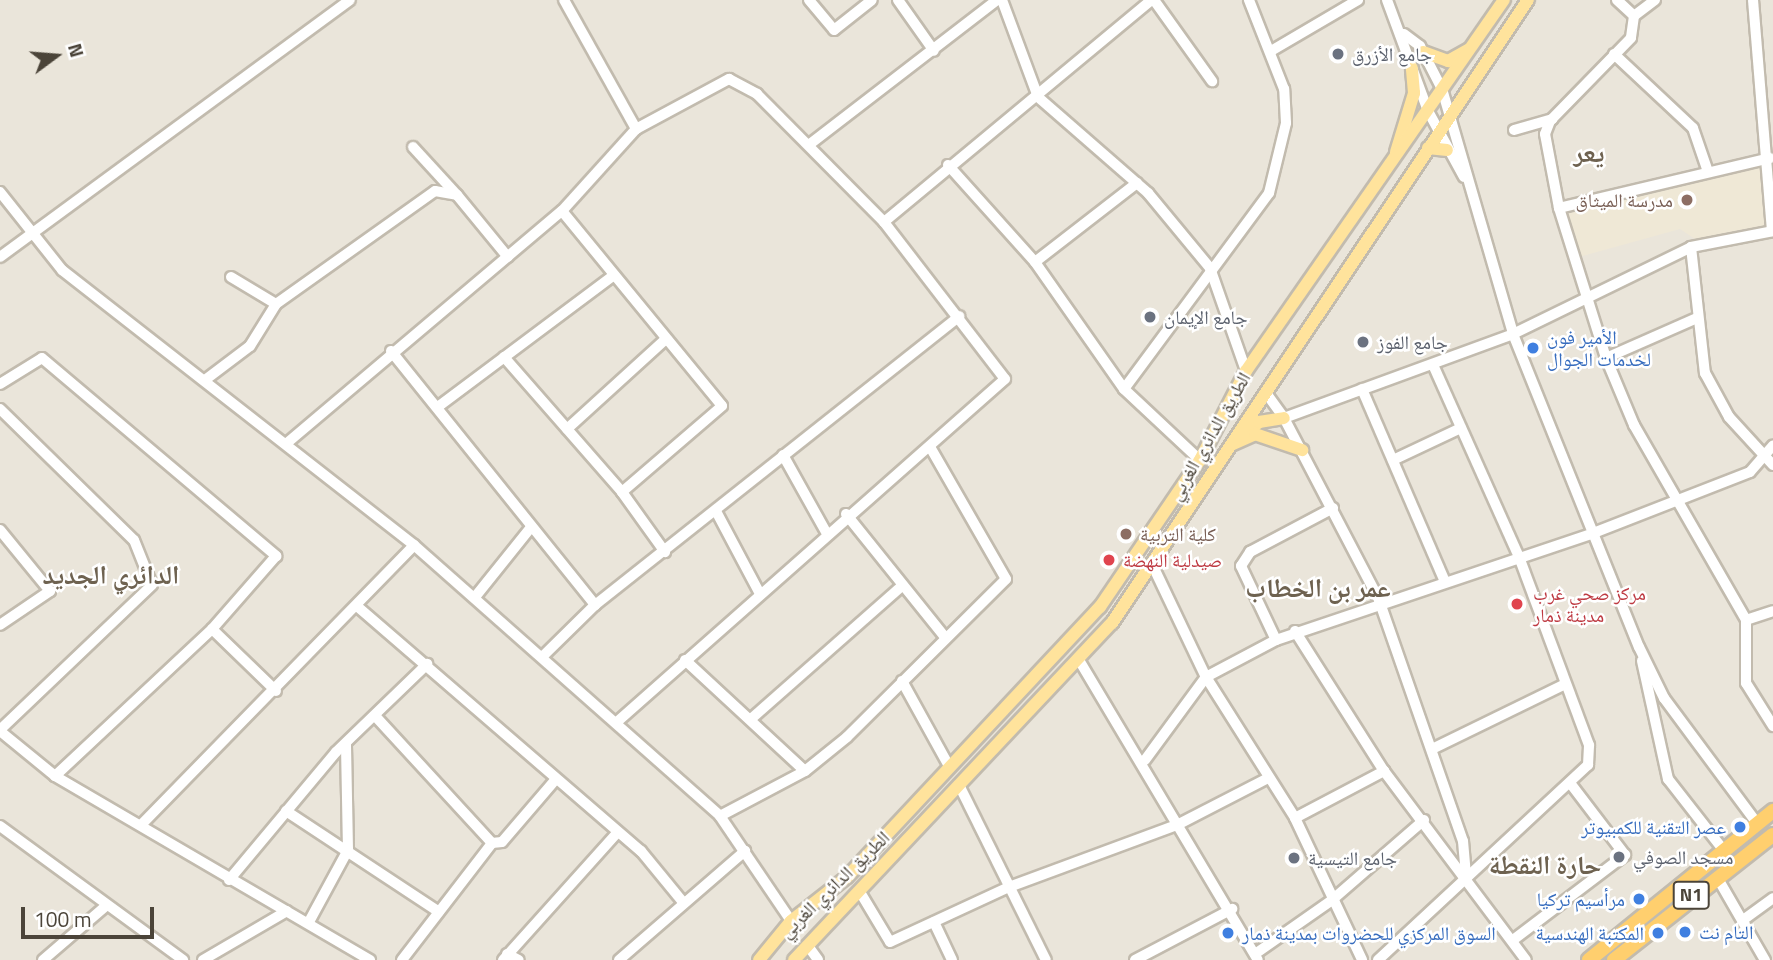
<!DOCTYPE html>
<html>
<head>
<meta charset="utf-8">
<style>
	body { margin:0 }
	#map { position:relative; width:1773px; height:960px; overflow:hidden; background:#f6f3ec; font-family:"Titillium Web","Noto Naskh Arabic",sans-serif }
	div>[style] { position:absolute }
	[style*='--x'] { left:calc(var(--x)*1px); top:calc(var(--y)*1px); width:calc(var(--w)*1px); rotate:calc(var(--a)*1deg) }
	.residential>* { inset:0; background:#eae5da; transform-origin:0 0 }
	.education>* { inset:0; background:#efe8d6 }
	.roads { filter:drop-shadow(2px 0 #c2bbae) drop-shadow(-2px 0 #c2bbae) drop-shadow(0 2px #c2bbae) drop-shadow(0 -2px #c2bbae) }
	.minor>* { height:10px; margin:-5px; padding:0 5px; transform-origin:5px; border-radius:5px; background:#fff }
	.major>* { height:12px; margin:-6px; padding:0 6px; transform-origin:6px; border-radius:6px; background:#ffe39c }
	.highway>* { height:14px; margin:-7px; padding:0 7px; transform-origin:7px; border-radius:7px; background:#ffcf6e }
	.dots>* { width:19px; height:19px; translate:-50% -50%; box-sizing:border-box; border:4px solid #fff; border-radius:50% }
	span { translate:-50% -50%; white-space:nowrap; text-align:center; line-height:1.15; -webkit-text-stroke:5px #fff; paint-order:stroke }
	.shield-label span { padding:2px 5px; background:#fff; border:2px solid; border-radius:5px; -webkit-text-stroke-width:0 }
	.shield-label { font-size:18px; color:#4b4439; font-weight:700 }
	.worship-label { font-size:19px; color:#5b616d }
	.left { translate:0 -50%; text-align:left }
	.education-label { font-size:19px; color:#785e54 }
	.right { translate:-100% -50%; text-align:right }
	.shop-label { font-size:19px; color:#366cbe }
	.street-label { font-size:19px; color:#4b4439 }
	.health-label { font-size:19px; color:#be3a42 }
	.district-label { font-size:26px; color:#6e6250; font-weight:700 }
	.north { position:absolute; left:21px; top:21px; width:70px; height:70px; -webkit-text-stroke:5px #fff; paint-order:stroke; rotate:74deg; font-size:19px; font-weight:700; line-height:28px; text-align:center; color:#4b4439 }
	.north::after { content:''; display:block; margin:auto; width:24px; height:32px; background:#4b4439; clip-path:polygon(50% 0,100% 100%,50% 72%,0 100%) }
	.scale { position:absolute; left:21px; top:907px; width:133px; height:32px; box-sizing:border-box; border:4px solid #4b4439; border-top:0; padding-left:9px; font-size:21px; line-height:24px; white-space:nowrap; color:#4b4439; -webkit-text-stroke:5px #fff; paint-order:stroke }
</style>
</head>
<body>
<div id="map">
	<div class="residential">
		<div style="left:0;top:0;width:1773px;height:960px"></div>
	</div>
	<div class="education">
		<div style="clip-path:polygon(1762px 164px,1766px 227px,1695px 239px,1680px 229px,1579px 257px,1566px 212px)"></div>
	</div>
	<div class="roads">
		<div class="minor">
			<div style="--x:564;--y:0;--w:148;--a:60.8"></div>
			<div style="--x:809;--y:0;--w:39;--a:50"></div>
			<div style="--x:834;--y:30;--w:48;--a:-38.3"></div>
			<div style="--x:898;--y:0;--w:62;--a:54.8"></div>
			<div style="--x:1002;--y:0;--w:103;--a:69.6"></div>
			<div style="--x:1038;--y:97;--w:146;--a:41.1"></div>
			<div style="--x:1148;--y:193;--w:97;--a:50.4"></div>
			<div style="--x:1210;--y:268;--w:109;--a:70.7"></div>
			<div style="--x:1154;--y:0;--w:100;--a:54.4"></div>
			<div style="--x:1387;--y:0;--w:118;--a:69.7"></div>
			<div style="--x:1428;--y:111;--w:75;--a:61.4"></div>
			<div style="--x:1617;--y:0;--w:23;--a:43"></div>
			<div style="--x:1655;--y:0;--w:26;--a:143"></div>
			<div style="--x:1634;--y:16;--w:22;--a:98"></div>
			<div style="--x:1631;--y:38;--w:116;--a:134.3"></div>
			<div style="--x:1550;--y:121;--w:14;--a:111"></div>
			<div style="--x:1545;--y:134;--w:75;--a:79.3"></div>
			<div style="--x:1559;--y:208;--w:157;--a:72.6"></div>
			<div style="--x:1606;--y:358;--w:73;--a:67.3"></div>
			<div style="--x:1634;--y:425;--w:225;--a:60.1"></div>
			<div style="--x:1746;--y:620;--w:63;--a:90"></div>
			<div style="--x:1746;--y:683;--w:51;--a:57.9"></div>
			<div style="--x:1753;--y:0;--w:232;--a:85.3"></div>
			<div style="--x:1404;--y:34;--w:20;--a:37"></div>
			<div style="--x:1420;--y:46;--w:48;--a:62.9"></div>
			<div style="--x:1442;--y:89;--w:255;--a:73.8"></div>
			<div style="--x:1513;--y:334;--w:337;--a:68.1"></div>
			<div style="--x:1639;--y:647;--w:57;--a:63.9"></div>
			<div style="--x:1664;--y:698;--w:156;--a:53.4"></div>
			<div style="--x:1271;--y:51;--w:101;--a:-30.4"></div>
			<div style="--x:1614;--y:54;--w:108;--a:43.1"></div>
			<div style="--x:1693;--y:128;--w:43;--a:71.1"></div>
			<div style="--x:1514;--y:130;--w:40;--a:-16"></div>
			<div style="--x:810;--y:144;--w:236;--a:-37.6"></div>
			<div style="--x:413;--y:147;--w:65;--a:47.5"></div>
			<div style="--x:948;--y:165;--w:130;--a:48.1"></div>
			<div style="--x:1035;--y:262;--w:155;--a:55"></div>
			<div style="--x:1124;--y:389;--w:104;--a:43.1"></div>
			<div style="--x:0;--y:192;--w:100;--a:51.5"></div>
			<div style="--x:62;--y:270;--w:447;--a:38"></div>
			<div style="--x:414;--y:545;--w:409;--a:41.5"></div>
			<div style="--x:720;--y:816;--w:127;--a:55.9"></div>
			<div style="--x:1559;--y:208;--w:217;--a:-13.3"></div>
			<div style="--x:562;--y:211;--w:252;--a:50.6"></div>
			<div style="--x:722;--y:406;--w:132;--a:139.3"></div>
			<div style="--x:622;--y:492;--w:74;--a:54.4"></div>
			<div style="--x:884;--y:222;--w:347;--a:-39.7"></div>
			<div style="--x:1691;--y:247;--w:127;--a:83.7"></div>
			<div style="--x:1705;--y:373;--w:50;--a:61.4"></div>
			<div style="--x:1729;--y:417;--w:65;--a:47.5"></div>
			<div style="--x:0;--y:257;--w:434;--a:-36.3"></div>
			<div style="--x:1035;--y:262;--w:129;--a:-37.8"></div>
			<div style="--x:231;--y:277;--w:52;--a:31"></div>
			<div style="--x:391;--y:351;--w:326;--a:51.2"></div>
			<div style="--x:504;--y:357;--w:179;--a:48.8"></div>
			<div style="--x:1606;--y:358;--w:99;--a:-23.7"></div>
			<div style="--x:205;--y:380;--w:56;--a:-37.1"></div>
			<div style="--x:250;--y:346;--w:49;--a:-58.2"></div>
			<div style="--x:276;--y:304;--w:195;--a:-35.4"></div>
			<div style="--x:435;--y:191;--w:22;--a:10"></div>
			<div style="--x:457;--y:195;--w:80;--a:50.6"></div>
			<div style="--x:0;--y:384;--w:49;--a:-31.8"></div>
			<div style="--x:42;--y:358;--w:307;--a:40.2"></div>
			<div style="--x:276;--y:556;--w:97;--a:131.2"></div>
			<div style="--x:1124;--y:389;--w:244;--a:-53.5"></div>
			<div style="--x:1269;--y:193;--w:72;--a:-76.3"></div>
			<div style="--x:1286;--y:123;--w:34;--a:-93"></div>
			<div style="--x:1284;--y:89;--w:96;--a:-111.5"></div>
			<div style="--x:1362;--y:389;--w:210;--a:66.7"></div>
			<div style="--x:1266;--y:393;--w:31;--a:54"></div>
			<div style="--x:1284;--y:418;--w:244;--a:-20.1"></div>
			<div style="--x:1513;--y:334;--w:198;--a:-26"></div>
			<div style="--x:1691;--y:247;--w:84;--a:-11"></div>
			<div style="--x:439;--y:406;--w:217;--a:-36.8"></div>
			<div style="--x:0;--y:409;--w:187;--a:44.4"></div>
			<div style="--x:134;--y:540;--w:48;--a:68.2"></div>
			<div style="--x:152;--y:585;--w:210;--a:136.4"></div>
			<div style="--x:1284;--y:418;--w:205;--a:62.4"></div>
			<div style="--x:1379;--y:600;--w:255;--a:70.8"></div>
			<div style="--x:1463;--y:841;--w:38;--a:85"></div>
			<div style="--x:567;--y:429;--w:134;--a:-42.3"></div>
			<div style="--x:287;--y:443;--w:360;--a:-40.2"></div>
			<div style="--x:562;--y:211;--w:110;--a:-47.9"></div>
			<div style="--x:636;--y:129;--w:106;--a:-28.3"></div>
			<div style="--x:729;--y:79;--w:32;--a:28"></div>
			<div style="--x:757;--y:94;--w:180;--a:45.2"></div>
			<div style="--x:884;--y:222;--w:198;--a:52.4"></div>
			<div style="--x:1005;--y:379;--w:518;--a:138.52"></div>
			<div style="--x:783;--y:455;--w:88;--a:60.8"></div>
			<div style="--x:1393;--y:460;--w:75;--a:-25.2"></div>
			<div style="--x:717;--y:513;--w:92;--a:62"></div>
			<div style="--x:846;--y:514;--w:156;--a:51.2"></div>
			<div style="--x:0;--y:530;--w:79;--a:50.7"></div>
			<div style="--x:50;--y:591;--w:60;--a:145.8"></div>
			<div style="--x:1152;--y:564;--w:125;--a:64.5"></div>
			<div style="--x:1206;--y:677;--w:167;--a:57.7"></div>
			<div style="--x:1295;--y:818;--w:157;--a:64.7"></div>
			<div style="--x:475;--y:597;--w:90;--a:-51.3"></div>
			<div style="--x:358;--y:607;--w:374;--a:40.8"></div>
			<div style="--x:641;--y:851;--w:65;--a:50.6"></div>
			<div style="--x:1746;--y:620;--w:28;--a:-18"></div>
			<div style="--x:1295;--y:631;--w:166;--a:57.6"></div>
			<div style="--x:1384;--y:771;--w:236;--a:53.1"></div>
			<div style="--x:1276;--y:640;--w:82;--a:-115.3"></div>
			<div style="--x:1241;--y:566;--w:17;--a:-57"></div>
			<div style="--x:1250;--y:552;--w:94;--a:-27.9"></div>
			<div style="--x:542;--y:657;--w:74;--a:-44.5"></div>
			<div style="--x:595;--y:605;--w:465;--a:-38.4"></div>
			<div style="--x:685;--y:660;--w:163;--a:42.8"></div>
			<div style="--x:1079;--y:660;--w:349;--a:59.2"></div>
			<div style="--x:1642;--y:661;--w:121;--a:77.6"></div>
			<div style="--x:1668;--y:779;--w:88;--a:52"></div>
			<div style="--x:902;--y:681;--w:99;--a:61.1"></div>
			<div style="--x:377;--y:718;--w:170;--a:47.4"></div>
			<div style="--x:751;--y:719;--w:201;--a:-41.4"></div>
			<div style="--x:0;--y:731;--w:71;--a:39.3"></div>
			<div style="--x:55;--y:776;--w:365;--a:30.3"></div>
			<div style="--x:1434;--y:748;--w:144;--a:-26"></div>
			<div style="--x:1145;--y:760;--w:103;--a:-53.7"></div>
			<div style="--x:1206;--y:677;--w:79;--a:-27.9"></div>
			<div style="--x:1276;--y:640;--w:338;--a:-18.6"></div>
			<div style="--x:1596;--y:532;--w:165;--a:-21.3"></div>
			<div style="--x:1750;--y:472;--w:35;--a:-49"></div>
			<div style="--x:55;--y:776;--w:215;--a:-43.1"></div>
			<div style="--x:212;--y:629;--w:89;--a:44.1"></div>
			<div style="--x:959;--y:785;--w:195;--a:63.6"></div>
			<div style="--x:286;--y:811;--w:183;--a:33.4"></div>
			<div style="--x:720;--y:816;--w:96;--a:-27.9"></div>
			<div style="--x:805;--y:771;--w:54;--a:-39"></div>
			<div style="--x:847;--y:737;--w:224;--a:-44.8"></div>
			<div style="--x:1006;--y:579;--w:152;--a:-119.9"></div>
			<div style="--x:1295;--y:818;--w:101;--a:-27.8"></div>
			<div style="--x:141;--y:825;--w:391;--a:-45.7"></div>
			<div style="--x:0;--y:826;--w:227;--a:36.2"></div>
			<div style="--x:1717;--y:877;--w:96;--a:60"></div>
			<div style="--x:229;--y:880;--w:167;--a:-50.1"></div>
			<div style="--x:336;--y:752;--w:127;--a:-44"></div>
			<div style="--x:860;--y:892;--w:58;--a:59"></div>
			<div style="--x:890;--y:942;--w:131;--a:-24.8"></div>
			<div style="--x:1009;--y:887;--w:181;--a:-20.3"></div>
			<div style="--x:1179;--y:824;--w:100;--a:-27.3"></div>
			<div style="--x:310;--y:920;--w:80;--a:-61.5"></div>
			<div style="--x:348;--y:850;--w:106;--a:-91.1"></div>
			<div style="--x:1743;--y:920;--w:37;--a:-36"></div>
			<div style="--x:934;--y:922;--w:42;--a:64.7"></div>
			<div style="--x:1513;--y:940;--w:141;--a:-37.2"></div>
			<div style="--x:1625;--y:855;--w:89;--a:-127.3"></div>
			<div style="--x:808;--y:946;--w:17;--a:54"></div>
			<div style="--x:507;--y:954;--w:13;--a:27"></div>
			<div style="--x:1255;--y:954;--w:94;--a:-35"></div>
			<div style="--x:1332;--y:900;--w:122;--a:-41"></div>
			<div style="--x:43;--y:960;--w:84;--a:-40.7"></div>
			<div style="--x:203;--y:960;--w:97;--a:-30.3"></div>
			<div style="--x:402;--y:960;--w:148;--a:-52.4"></div>
			<div style="--x:492;--y:843;--w:10;--a:-6"></div>
			<div style="--x:502;--y:842;--w:83;--a:-49.4"></div>
			<div style="--x:503;--y:960;--w:172;--a:-48.1"></div>
			<div style="--x:619;--y:960;--w:167;--a:-40.9"></div>
			<div style="--x:1135;--y:960;--w:110;--a:-27.7"></div>
			<div style="--x:1378;--y:960;--w:287;--a:-42.9"></div>
			<div style="--x:1588;--y:765;--w:20;--a:-87"></div>
			<div style="--x:1589;--y:745;--w:201;--a:-110.4"></div>
			<div style="--x:1519;--y:557;--w:210;--a:-114.1"></div>
		</div>
		<div class="major">
			<div style="--x:1423;--y:52;--w:27;--a:20"></div>
			<div style="--x:1448;--y:61;--w:23;--a:-29"></div>
			<div style="--x:1428;--y:148;--w:19;--a:6"></div>
			<div style="--x:1396;--y:152;--w:62;--a:-73"></div>
			<div style="--x:1414;--y:93;--w:25;--a:-95"></div>
			<div style="--x:1244;--y:435;--w:20;--a:-41"></div>
			<div style="--x:1259;--y:422;--w:25;--a:-9"></div>
			<div style="--x:1233;--y:444;--w:24;--a:-24"></div>
			<div style="--x:1255;--y:434;--w:50;--a:18.8"></div>
			<div style="--x:759;--y:960;--w:50;--a:-50.6"></div>
			<div style="--x:791;--y:921;--w:71;--a:-38.2"></div>
			<div style="--x:847;--y:877;--w:370;--a:-46.9"></div>
			<div style="--x:1100;--y:607;--w:178;--a:-55.8"></div>
			<div style="--x:1200;--y:460;--w:100;--a:-62.7"></div>
			<div style="--x:1246;--y:371;--w:452;--a:-55.2"></div>
			<div style="--x:794;--y:960;--w:463;--a:-46.7"></div>
			<div style="--x:1112;--y:623;--w:749;--a:-56.27"></div>
		</div>
		<div class="highway">
			<div style="--x:1589;--y:960;--w:237;--a:-39"></div>
			<div style="--x:1614;--y:960;--w:202;--a:-38.2"></div>
		</div>
	</div>
	<div class="dots">
		<div style="left:1338px;top:54px;background:#6b7280"></div>
		<div style="left:1687px;top:200px;background:#8d6e63"></div>
		<div style="left:1150px;top:317px;background:#6b7280"></div>
		<div style="left:1363px;top:342px;background:#6b7280"></div>
		<div style="left:1533px;top:348px;background:#3f7fe0"></div>
		<div style="left:1126px;top:534px;background:#8d6e63"></div>
		<div style="left:1109px;top:560px;background:#e0444e"></div>
		<div style="left:1517px;top:604px;background:#e0444e"></div>
		<div style="left:1740px;top:827px;background:#3f7fe0"></div>
		<div style="left:1619px;top:857px;background:#6b7280"></div>
		<div style="left:1294px;top:858px;background:#6b7280"></div>
		<div style="left:1639px;top:899px;background:#3f7fe0"></div>
		<div style="left:1685px;top:932px;background:#3f7fe0"></div>
		<div style="left:1228px;top:933px;background:#3f7fe0"></div>
		<div style="left:1658px;top:933px;background:#3f7fe0"></div>
	</div>
	<div class="shield-label">
		<span style="left:1691px;top:895px">N1</span>
	</div>
	<div class="worship-label">
		<span class="left" style="left:1352px;top:54px">جامع الأزرق</span>
		<span class="left" style="left:1164px;top:317px">جامع الإيمان</span>
		<span class="left" style="left:1377px;top:342px">جامع الفوز</span>
		<span class="left" style="left:1633px;top:857px">مسجد الصوفي</span>
		<span class="left" style="left:1308px;top:858px">جامع التيسية</span>
	</div>
	<div class="education-label">
		<span class="right" style="left:1673px;top:200px">مدرسة الميثاق</span>
		<span class="left" style="left:1140px;top:534px">كلية التربية</span>
	</div>
	<div class="shop-label">
		<span class="left" style="left:1547px;top:348px">الأمير فون<br>لخدمات الجوال</span>
		<span class="right" style="left:1726px;top:827px">عصر التقنية للكمبيوتر</span>
		<span class="right" style="left:1625px;top:899px">مرأسيم تركيا</span>
		<span class="left" style="left:1699px;top:932px">التام نت</span>
		<span class="left" style="left:1242px;top:933px">السوق المركزي للحضروات بمدينة ذمار</span>
		<span class="right" style="left:1644px;top:933px">المكتبة الهندسية</span>
	</div>
	<div class="street-label">
		<span style="left:1209px;top:436px;rotate:-60deg">الطريق الدائري الغربي</span>
		<span style="left:834px;top:884px;rotate:-44deg">الطريق الدائري الغربي</span>
	</div>
	<div class="health-label">
		<span class="left" style="left:1123px;top:560px">صيدلية النهضة</span>
		<span class="left" style="left:1533px;top:604px">مركز صحي غرب<br>مدينة ذمار</span>
	</div>
	<div class="district-label">
		<span style="left:1589px;top:153px">يعر</span>
		<span style="left:111px;top:575px">الدائري الجديد</span>
		<span style="left:1318px;top:588px">عمر بن الخطاب</span>
		<span style="left:1545px;top:865px">حارة النقطة</span>
	</div>
	<div class="north">N</div>
	<div class="scale">100 m</div>
</div>
</body>
</html>
